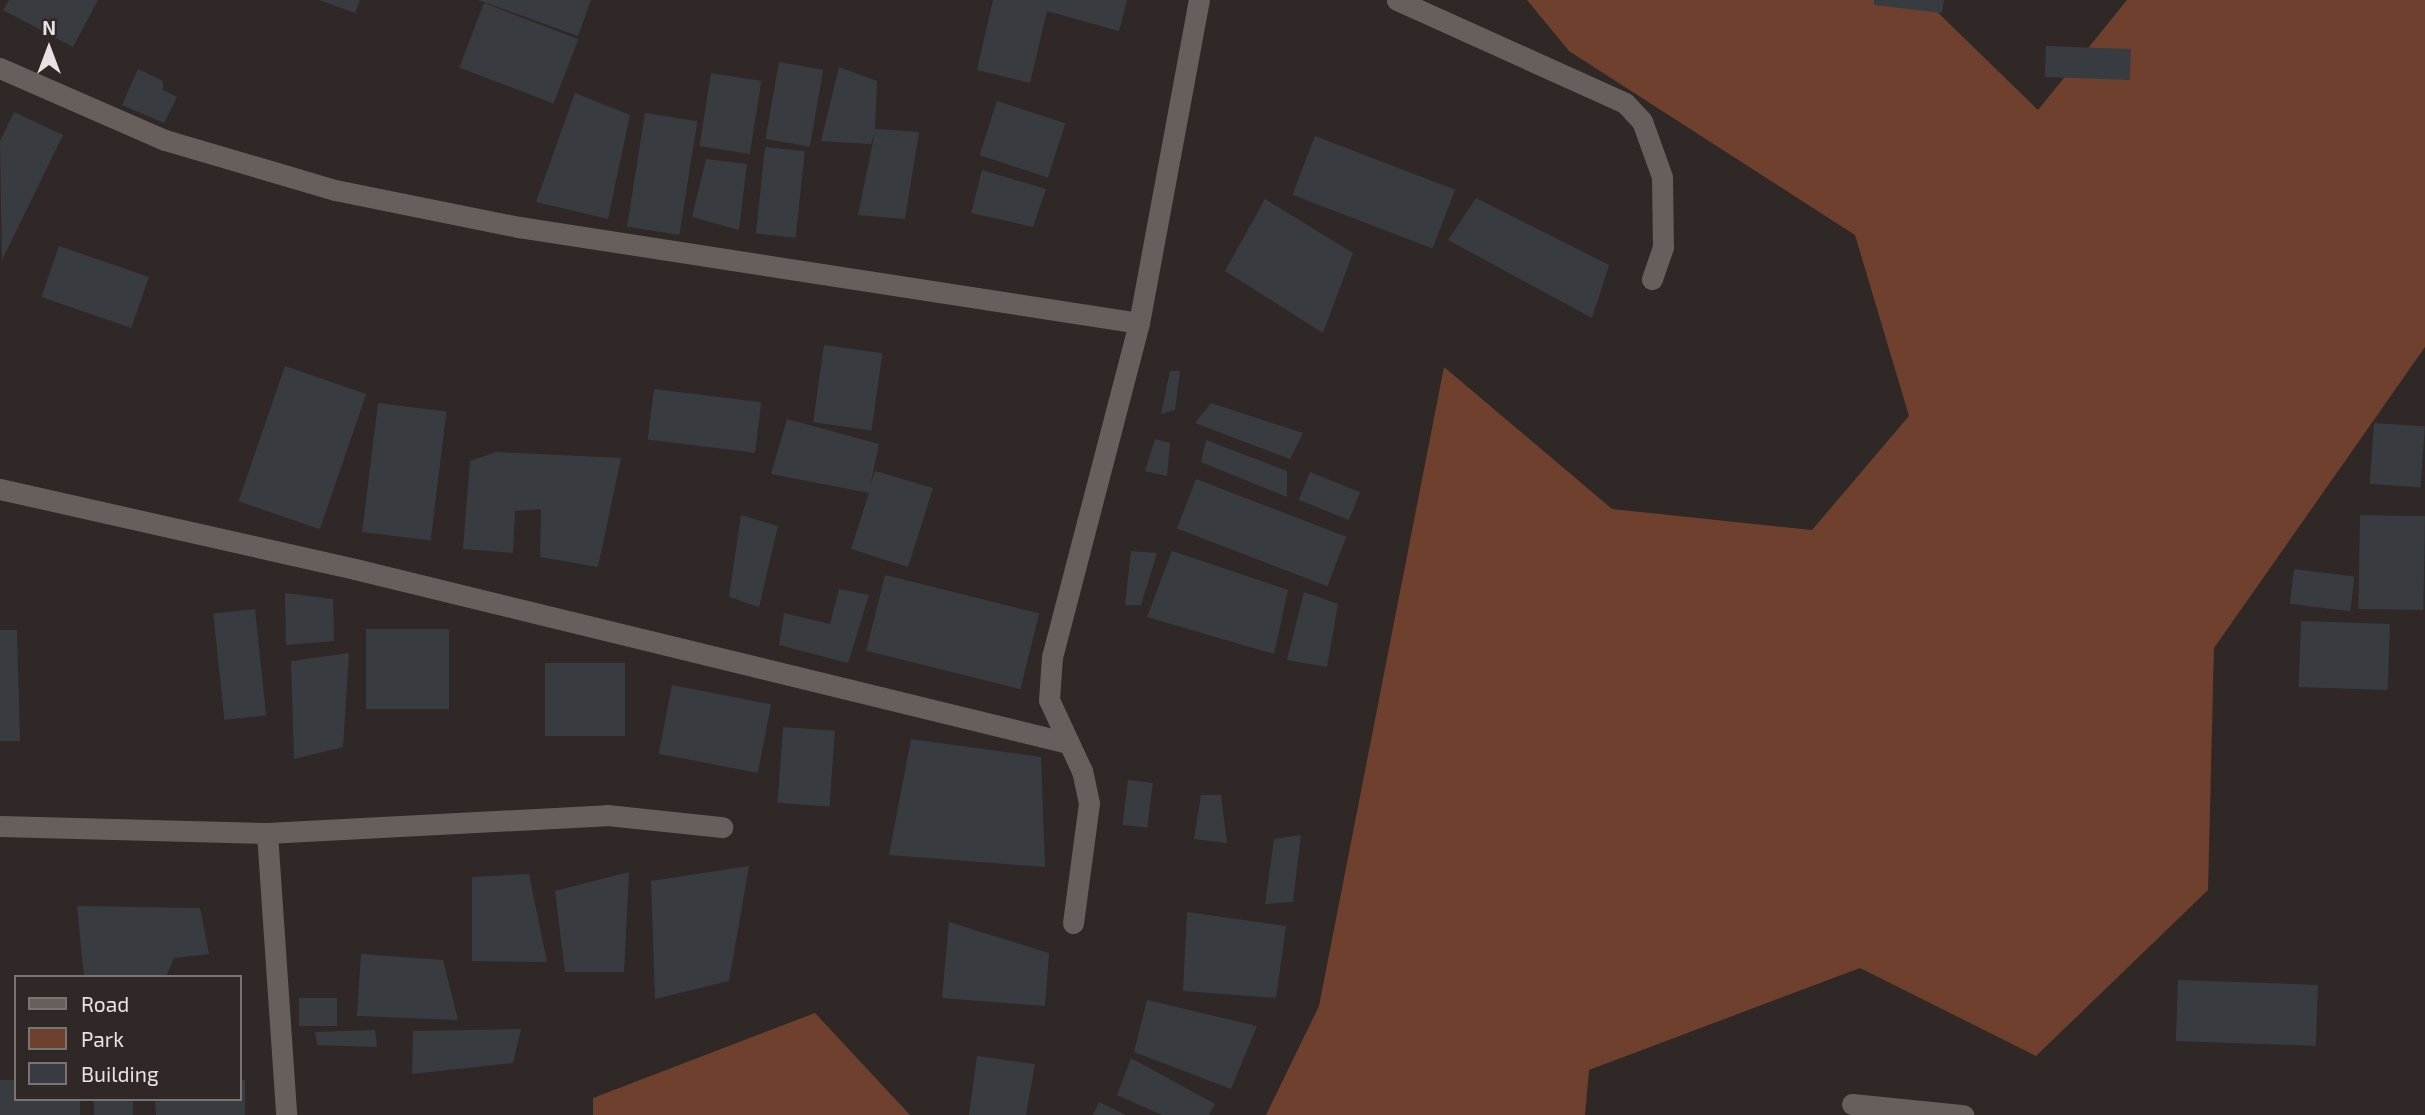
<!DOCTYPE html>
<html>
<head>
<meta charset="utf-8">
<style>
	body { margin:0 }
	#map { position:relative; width:2425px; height:1115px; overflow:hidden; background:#2f2826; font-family:"Exo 2",sans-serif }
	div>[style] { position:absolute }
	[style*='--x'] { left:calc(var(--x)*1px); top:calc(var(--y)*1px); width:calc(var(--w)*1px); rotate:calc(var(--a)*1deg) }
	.green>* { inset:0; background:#70402f }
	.building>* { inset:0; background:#383c41; transform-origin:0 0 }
	.minor>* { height:21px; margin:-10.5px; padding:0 10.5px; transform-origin:10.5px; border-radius:10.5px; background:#665f5c }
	span { translate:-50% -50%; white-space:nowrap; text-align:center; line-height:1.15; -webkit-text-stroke:5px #2f2826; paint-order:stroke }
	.legend { position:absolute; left:14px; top:975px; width:228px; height:126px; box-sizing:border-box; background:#2f2826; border:2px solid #797371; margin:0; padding:9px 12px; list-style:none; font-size:21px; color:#e8e3e2 }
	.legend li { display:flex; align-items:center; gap:14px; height:35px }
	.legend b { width:35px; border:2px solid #797371 }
	.north { position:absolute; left:14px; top:14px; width:70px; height:70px; -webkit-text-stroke:5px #2f2826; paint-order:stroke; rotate:0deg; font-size:19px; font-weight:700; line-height:28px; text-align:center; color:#e8e3e2 }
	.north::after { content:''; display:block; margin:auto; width:24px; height:32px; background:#e8e3e2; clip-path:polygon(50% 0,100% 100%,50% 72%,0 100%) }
</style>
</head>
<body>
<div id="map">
	<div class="green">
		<div style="clip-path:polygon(1527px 0,1925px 0,2038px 110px,2127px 0,2425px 0,2425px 347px,2214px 648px,2208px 890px,2036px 1056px,1860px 968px,1589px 1070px,1585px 1115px,1266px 1115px,1319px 1006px,1444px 367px,1612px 509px,1812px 530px,1909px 416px,1855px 235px,1569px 51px)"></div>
		<div style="clip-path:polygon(815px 1013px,910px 1115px,593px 1115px,593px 1098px)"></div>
	</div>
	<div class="building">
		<div style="clip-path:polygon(9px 0,98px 0,73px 47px,3px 10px)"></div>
		<div style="clip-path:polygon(319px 0,360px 0,355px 13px)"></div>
		<div style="clip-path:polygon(478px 0,591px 0,578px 36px)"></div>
		<div style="clip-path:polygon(993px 0,1127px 0,1119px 31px,1047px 11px,1030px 83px,977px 70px)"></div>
		<div style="clip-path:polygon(1874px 0,1944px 0,1942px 13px,1874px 5px)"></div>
		<div style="left:484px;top:3px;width:101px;height:69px;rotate:21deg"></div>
		<div style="left:2046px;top:46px;width:85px;height:31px;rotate:2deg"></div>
		<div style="left:779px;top:62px;width:45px;height:78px;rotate:10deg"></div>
		<div style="clip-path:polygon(839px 67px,877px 81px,875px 129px,919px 132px,905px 219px,858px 215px,875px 132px,871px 144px,821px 141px)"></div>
		<div style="clip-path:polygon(138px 69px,163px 81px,163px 90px,177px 97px,164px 123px,122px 105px)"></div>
		<div style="left:711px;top:73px;width:51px;height:74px;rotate:9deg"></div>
		<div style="clip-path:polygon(575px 93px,630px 115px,608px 219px,536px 202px)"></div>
		<div style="left:997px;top:101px;width:72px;height:57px;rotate:18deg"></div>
		<div style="clip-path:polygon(14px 112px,63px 135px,2px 260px,0 141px)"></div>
		<div style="left:645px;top:113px;width:53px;height:115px;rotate:9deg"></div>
		<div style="left:1315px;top:136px;width:150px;height:63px;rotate:21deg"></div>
		<div style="left:765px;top:147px;width:40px;height:87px;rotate:6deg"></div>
		<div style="clip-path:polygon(706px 159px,747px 164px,739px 230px,692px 217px)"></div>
		<div style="clip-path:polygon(982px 170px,1046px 189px,1033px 227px,971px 213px)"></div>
		<div style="clip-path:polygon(1476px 198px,1609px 265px,1592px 318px,1448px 240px)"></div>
		<div style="clip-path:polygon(1265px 199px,1353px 253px,1323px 333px,1225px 271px)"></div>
		<div style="left:59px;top:246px;width:95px;height:54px;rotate:19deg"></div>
		<div style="left:824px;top:345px;width:59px;height:78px;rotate:8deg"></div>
		<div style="left:285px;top:366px;width:86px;height:143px;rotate:19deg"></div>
		<div style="clip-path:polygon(1170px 371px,1180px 371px,1175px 410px,1161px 414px)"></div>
		<div style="left:654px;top:389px;width:108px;height:51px;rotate:7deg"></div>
		<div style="left:378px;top:403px;width:69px;height:130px;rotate:7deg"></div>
		<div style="clip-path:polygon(1211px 403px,1303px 433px,1290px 459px,1195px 423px)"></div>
		<div style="clip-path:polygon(787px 419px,879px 444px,870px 487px,875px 471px,933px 488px,908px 567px,851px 549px,869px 493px,771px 474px)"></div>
		<div style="left:2374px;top:423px;width:51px;height:61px;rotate:4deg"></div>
		<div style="clip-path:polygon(1155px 439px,1170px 443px,1167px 476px,1145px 471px)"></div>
		<div style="clip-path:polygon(1206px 440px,1287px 471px,1287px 497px,1201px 462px)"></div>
		<div style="clip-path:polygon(496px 452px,621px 458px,598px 567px,540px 557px,541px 509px,515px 511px,513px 553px,463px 549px,470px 461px)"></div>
		<div style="left:1310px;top:472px;width:54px;height:30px;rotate:22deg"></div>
		<div style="left:1196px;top:479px;width:161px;height:53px;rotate:21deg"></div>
		<div style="clip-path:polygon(741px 515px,778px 526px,759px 607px,729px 597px)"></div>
		<div style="left:2360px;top:515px;width:65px;height:94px;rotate:1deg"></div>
		<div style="clip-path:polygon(1131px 551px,1157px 553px,1141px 605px,1125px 605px)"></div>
		<div style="clip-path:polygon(1172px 551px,1288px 590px,1274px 654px,1147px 617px)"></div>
		<div style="left:2294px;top:569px;width:61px;height:35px;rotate:7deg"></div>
		<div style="left:885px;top:575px;width:159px;height:78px;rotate:14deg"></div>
		<div style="clip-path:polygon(839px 589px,869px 595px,848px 663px,779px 645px,784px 613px,830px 624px)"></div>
		<div style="clip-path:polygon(1304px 592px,1338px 604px,1327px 667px,1287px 660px)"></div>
		<div style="clip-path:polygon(285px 593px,333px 599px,334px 641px,286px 645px)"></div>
		<div style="left:255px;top:609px;width:107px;height:42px;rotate:84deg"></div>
		<div style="left:2301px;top:621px;width:89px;height:66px;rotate:2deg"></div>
		<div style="left:366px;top:629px;width:83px;height:80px"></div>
		<div style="clip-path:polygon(0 630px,17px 630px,20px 741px,0 741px)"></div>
		<div style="clip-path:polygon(349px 653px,343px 747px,294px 759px,291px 661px)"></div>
		<div style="left:545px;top:663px;width:80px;height:73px"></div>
		<div style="left:672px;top:685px;width:101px;height:70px;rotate:11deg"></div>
		<div style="left:783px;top:727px;width:52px;height:76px;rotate:4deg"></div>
		<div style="clip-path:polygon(911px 739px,1041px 757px,1045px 867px,889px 855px)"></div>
		<div style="left:1128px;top:780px;width:25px;height:45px;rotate:7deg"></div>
		<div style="clip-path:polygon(1201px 795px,1221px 795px,1227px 843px,1194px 839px)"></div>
		<div style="clip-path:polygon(1301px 835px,1293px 902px,1265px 904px,1274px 839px)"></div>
		<div style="clip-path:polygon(749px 866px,729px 981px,655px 999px,651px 881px)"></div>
		<div style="clip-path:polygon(629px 872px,624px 972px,565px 972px,555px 891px)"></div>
		<div style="clip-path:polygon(529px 874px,547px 962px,472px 961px,472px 877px)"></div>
		<div style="clip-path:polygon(77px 906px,200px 908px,209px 954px,174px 958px,166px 977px,84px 977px)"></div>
		<div style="clip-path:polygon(1187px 912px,1286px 926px,1276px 998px,1183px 991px)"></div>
		<div style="clip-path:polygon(949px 922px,1049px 953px,1045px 1006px,942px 998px)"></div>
		<div style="clip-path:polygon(361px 954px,443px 960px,458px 1020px,357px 1016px)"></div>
		<div style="left:2178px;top:980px;width:140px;height:61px;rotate:2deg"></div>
		<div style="left:299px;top:998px;width:38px;height:28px"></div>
		<div style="clip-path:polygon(1147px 1000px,1257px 1026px,1231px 1089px,1134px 1052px)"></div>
		<div style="clip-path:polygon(521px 1029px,513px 1063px,412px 1074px,413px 1031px)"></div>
		<div style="clip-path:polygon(375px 1030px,377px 1047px,317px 1045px,315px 1032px)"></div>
		<div style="clip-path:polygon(977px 1056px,1035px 1064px,1026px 1115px,969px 1115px)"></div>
		<div style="clip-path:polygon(1131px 1058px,1215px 1104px,1209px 1115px,1162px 1115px,1117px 1095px)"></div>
		<div style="clip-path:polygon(0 1080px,16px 1080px,16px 1099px,80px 1099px,80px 1115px,0 1115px)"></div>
		<div style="clip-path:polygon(240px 1080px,245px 1080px,245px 1115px,156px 1115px,155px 1099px,240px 1099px)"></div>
		<div style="left:94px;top:1099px;width:39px;height:16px"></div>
		<div style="clip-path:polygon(1099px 1102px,1126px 1115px,1093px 1115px)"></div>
	</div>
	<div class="minor">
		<div style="--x:1397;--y:0;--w:250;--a:24.3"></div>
		<div style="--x:1625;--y:103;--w:25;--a:47"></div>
		<div style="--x:1642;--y:121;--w:59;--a:70.3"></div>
		<div style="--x:1662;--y:177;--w:70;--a:89.2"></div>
		<div style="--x:1663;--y:247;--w:34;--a:109"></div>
		<div style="--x:0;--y:68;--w:180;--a:23.6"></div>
		<div style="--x:165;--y:140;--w:177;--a:16.4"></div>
		<div style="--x:335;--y:190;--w:188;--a:11.4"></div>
		<div style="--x:519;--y:227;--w:627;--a:8.8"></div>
		<div style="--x:0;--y:489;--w:364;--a:12.7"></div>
		<div style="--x:355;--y:569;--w:734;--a:13.71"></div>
		<div style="--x:0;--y:826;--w:267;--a:1.5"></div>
		<div style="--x:267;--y:833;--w:340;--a:-3"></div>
		<div style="--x:607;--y:815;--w:116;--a:6"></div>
		<div style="--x:267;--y:833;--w:283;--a:86.1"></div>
		<div style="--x:1073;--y:923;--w:121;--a:-82.4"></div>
		<div style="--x:1089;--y:803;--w:33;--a:-102"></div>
		<div style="--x:1082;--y:771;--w:78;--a:-114.9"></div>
		<div style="--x:1049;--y:700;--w:43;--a:-86"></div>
		<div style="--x:1052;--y:657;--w:345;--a:-75.4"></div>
		<div style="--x:1139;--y:323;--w:329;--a:-79.5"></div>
		<div style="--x:1852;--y:1104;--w:112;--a:5.7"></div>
	</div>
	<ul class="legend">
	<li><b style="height:9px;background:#665f5c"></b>Road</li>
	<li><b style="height:19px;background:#70402f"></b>Park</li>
	<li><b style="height:19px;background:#383c41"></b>Building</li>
	</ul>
	<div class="north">N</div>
</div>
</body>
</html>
